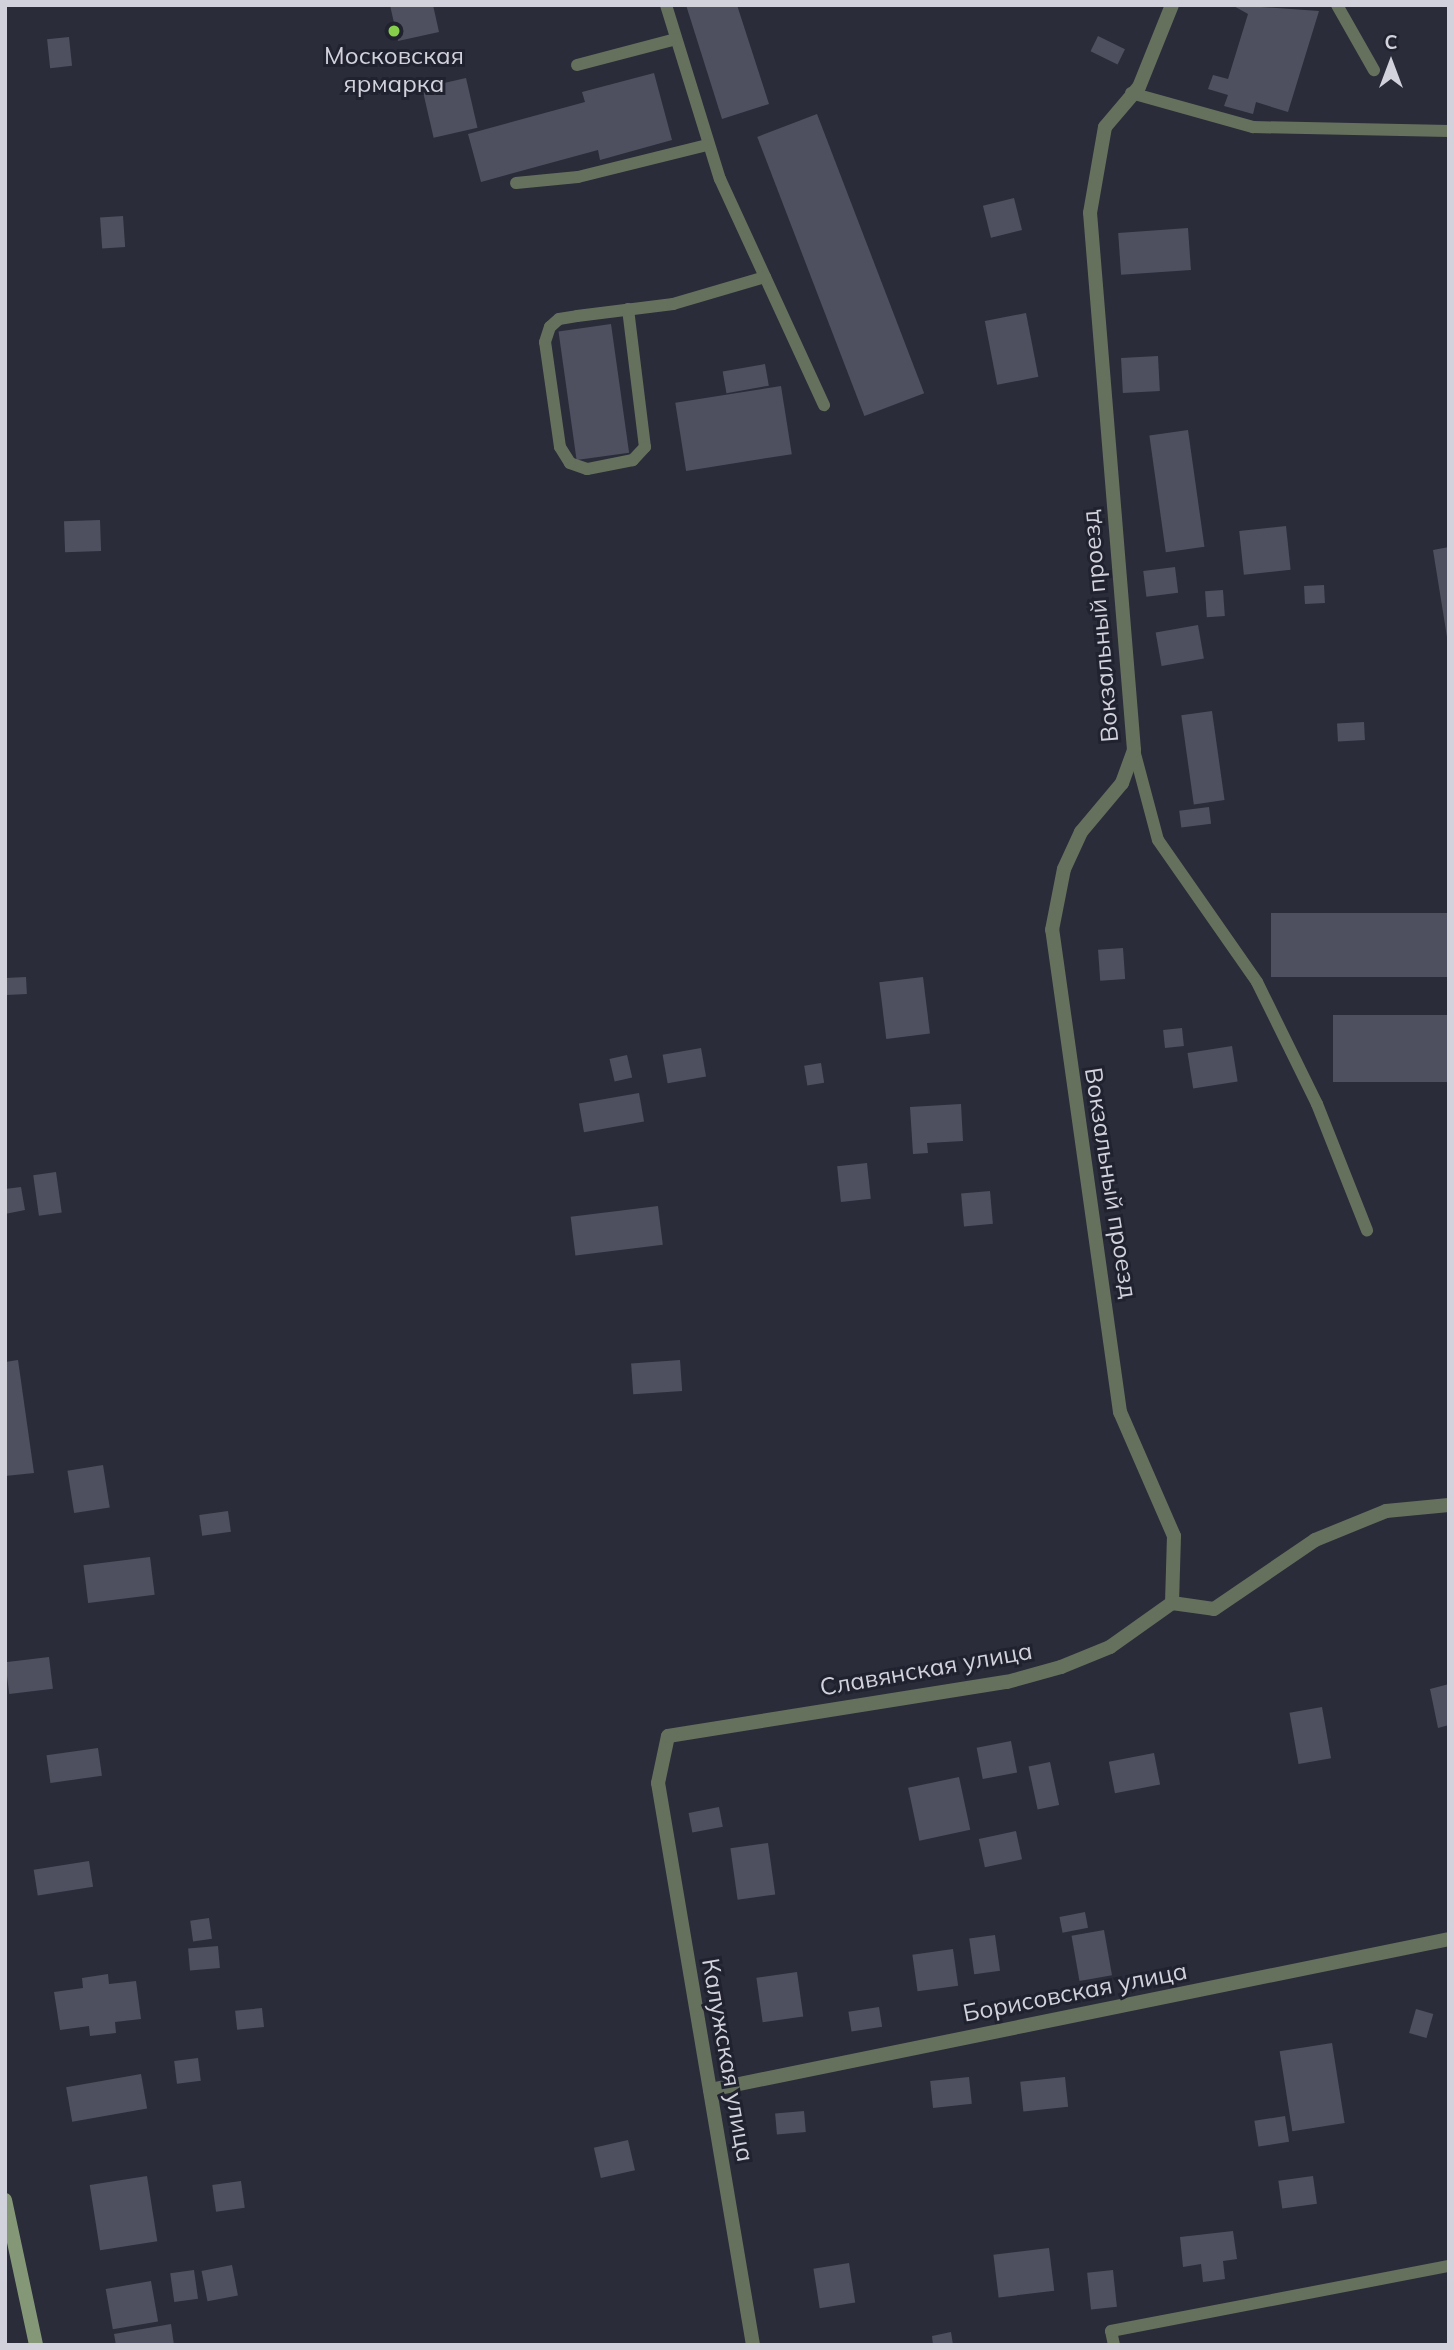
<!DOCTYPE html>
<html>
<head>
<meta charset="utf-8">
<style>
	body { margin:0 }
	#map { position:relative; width:1454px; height:2350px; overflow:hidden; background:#2a2c3a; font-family:Mulish,sans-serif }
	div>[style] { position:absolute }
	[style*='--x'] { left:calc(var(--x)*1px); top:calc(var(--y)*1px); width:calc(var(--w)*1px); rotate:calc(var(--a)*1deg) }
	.building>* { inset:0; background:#4e505f; transform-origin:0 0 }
	.lane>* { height:12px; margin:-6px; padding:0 6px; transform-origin:6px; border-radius:6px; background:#65715d }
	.street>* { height:14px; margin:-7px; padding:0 7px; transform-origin:7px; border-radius:7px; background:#65715d }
	.secondary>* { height:14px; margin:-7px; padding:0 7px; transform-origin:7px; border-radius:7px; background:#849878 }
	.dots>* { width:19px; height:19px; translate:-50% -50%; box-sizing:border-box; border:4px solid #21222f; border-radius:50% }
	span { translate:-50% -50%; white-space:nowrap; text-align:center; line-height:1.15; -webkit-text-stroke:6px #21222f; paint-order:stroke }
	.poi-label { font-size:24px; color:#d1d2db }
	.street-label { font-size:24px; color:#d1d2db }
	.frame { position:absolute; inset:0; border:7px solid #d1d2db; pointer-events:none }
	.north { position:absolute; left:1356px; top:28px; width:70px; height:70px; -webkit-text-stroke:5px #21222f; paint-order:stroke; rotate:0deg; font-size:19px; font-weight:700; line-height:28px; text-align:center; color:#d1d2db }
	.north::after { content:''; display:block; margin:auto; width:24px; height:32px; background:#d1d2db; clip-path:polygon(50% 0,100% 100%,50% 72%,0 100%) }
</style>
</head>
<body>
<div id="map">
	<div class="building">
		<div style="clip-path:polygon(390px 5px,433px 5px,439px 32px,398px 41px)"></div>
		<div style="clip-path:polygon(686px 5px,737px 5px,769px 104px,722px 119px)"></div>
		<div style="clip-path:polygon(1232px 5px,1319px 11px,1288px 112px,1256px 102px,1253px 114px,1224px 106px,1228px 95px,1208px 89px,1213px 75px,1228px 79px,1248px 14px)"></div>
		<div style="left:1098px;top:36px;width:30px;height:17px;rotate:26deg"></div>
		<div style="left:69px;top:37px;width:29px;height:22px;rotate:84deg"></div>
		<div style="clip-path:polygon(654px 73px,672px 140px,600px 160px,598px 150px,481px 182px,468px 134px,585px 102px,582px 92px)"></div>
		<div style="left:466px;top:78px;width:51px;height:45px;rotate:77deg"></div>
		<div style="left:817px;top:114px;width:299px;height:64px;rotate:69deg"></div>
		<div style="left:1014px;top:198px;width:33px;height:32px;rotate:76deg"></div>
		<div style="left:123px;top:216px;width:31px;height:23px;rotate:86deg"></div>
		<div style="left:1188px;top:228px;width:42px;height:70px;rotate:86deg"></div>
		<div style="left:1026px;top:313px;width:65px;height:42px;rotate:79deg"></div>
		<div style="left:611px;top:324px;width:130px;height:53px;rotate:82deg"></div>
		<div style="left:1158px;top:356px;width:35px;height:37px;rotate:87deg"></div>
		<div style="left:765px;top:364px;width:22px;height:43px;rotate:80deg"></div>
		<div style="left:781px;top:386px;width:69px;height:107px;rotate:81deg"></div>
		<div style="left:1188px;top:430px;width:118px;height:39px;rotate:82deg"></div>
		<div style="left:100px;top:520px;width:31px;height:36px;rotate:88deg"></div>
		<div style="left:1286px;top:526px;width:44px;height:47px;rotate:84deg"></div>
		<div style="clip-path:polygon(1449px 547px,1449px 637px,1447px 637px,1433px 550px)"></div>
		<div style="left:1175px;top:567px;width:26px;height:32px;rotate:83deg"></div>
		<div style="left:1324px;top:585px;width:18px;height:20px;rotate:87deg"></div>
		<div style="left:1223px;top:590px;width:26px;height:18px;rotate:86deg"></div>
		<div style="left:1198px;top:625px;width:34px;height:43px;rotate:80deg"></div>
		<div style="left:1212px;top:711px;width:90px;height:31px;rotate:82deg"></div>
		<div style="left:1364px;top:722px;width:18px;height:27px;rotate:87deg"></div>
		<div style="left:1209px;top:807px;width:17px;height:30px;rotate:83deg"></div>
		<div style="left:1449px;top:913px;width:64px;height:178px;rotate:90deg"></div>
		<div style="left:1123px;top:948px;width:31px;height:25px;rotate:86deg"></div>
		<div style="left:26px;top:977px;width:17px;height:21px;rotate:87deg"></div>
		<div style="left:923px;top:977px;width:57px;height:44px;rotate:83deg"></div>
		<div style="left:1449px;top:1015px;width:67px;height:116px;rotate:90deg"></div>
		<div style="left:1182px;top:1028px;width:18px;height:19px;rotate:84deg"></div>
		<div style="left:1232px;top:1046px;width:36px;height:45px;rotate:81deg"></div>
		<div style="left:701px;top:1048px;width:29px;height:39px;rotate:80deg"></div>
		<div style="left:627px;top:1055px;width:23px;height:18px;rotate:77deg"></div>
		<div style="left:821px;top:1063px;width:20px;height:17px;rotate:81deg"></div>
		<div style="left:639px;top:1093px;width:29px;height:61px;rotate:80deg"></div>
		<div style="clip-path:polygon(961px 1104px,963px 1141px,927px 1143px,928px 1153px,913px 1154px,910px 1107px)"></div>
		<div style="left:867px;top:1163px;width:36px;height:30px;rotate:84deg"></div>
		<div style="left:56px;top:1172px;width:41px;height:23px;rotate:82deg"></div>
		<div style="clip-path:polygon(21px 1187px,25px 1210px,5px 1214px,5px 1189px)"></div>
		<div style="left:990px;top:1191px;width:33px;height:29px;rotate:85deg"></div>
		<div style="left:658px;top:1206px;width:39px;height:88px;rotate:83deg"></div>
		<div style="clip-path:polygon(18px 1360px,34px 1473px,5px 1476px,5px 1362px)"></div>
		<div style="left:680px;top:1360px;width:31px;height:49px;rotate:86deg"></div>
		<div style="left:103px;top:1465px;width:43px;height:36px;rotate:81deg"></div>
		<div style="left:228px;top:1511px;width:21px;height:29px;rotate:82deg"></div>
		<div style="left:150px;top:1557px;width:38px;height:67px;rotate:83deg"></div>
		<div style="left:49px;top:1657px;width:32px;height:44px;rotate:83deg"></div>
		<div style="clip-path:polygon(1449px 1684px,1449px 1725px,1438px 1728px,1430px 1689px)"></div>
		<div style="left:1322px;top:1707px;width:52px;height:33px;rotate:80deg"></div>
		<div style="left:1011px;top:1741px;width:32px;height:35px;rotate:79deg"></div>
		<div style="left:98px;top:1748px;width:28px;height:52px;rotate:82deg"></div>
		<div style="left:1154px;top:1753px;width:32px;height:46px;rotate:79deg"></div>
		<div style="left:1050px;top:1762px;width:44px;height:22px;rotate:78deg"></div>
		<div style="left:959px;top:1777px;width:54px;height:52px;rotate:78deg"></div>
		<div style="left:719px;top:1807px;width:20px;height:31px;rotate:79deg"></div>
		<div style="left:1016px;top:1831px;width:29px;height:38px;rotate:78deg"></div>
		<div style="left:768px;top:1843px;width:52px;height:38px;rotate:82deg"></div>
		<div style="left:89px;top:1861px;width:26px;height:56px;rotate:81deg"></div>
		<div style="left:1085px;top:1912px;width:16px;height:26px;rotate:79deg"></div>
		<div style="left:209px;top:1918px;width:21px;height:19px;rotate:82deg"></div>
		<div style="left:1104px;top:1930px;width:46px;height:33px;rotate:80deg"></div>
		<div style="left:995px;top:1935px;width:36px;height:26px;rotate:82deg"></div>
		<div style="left:218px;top:1946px;width:22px;height:30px;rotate:85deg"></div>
		<div style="left:953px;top:1949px;width:37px;height:41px;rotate:82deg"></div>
		<div style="left:797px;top:1972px;width:45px;height:41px;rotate:82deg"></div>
		<div style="clip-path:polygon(108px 1974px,109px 1984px,136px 1981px,141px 2019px,115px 2022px,116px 2033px,90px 2036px,89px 2026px,60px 2030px,54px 1992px,83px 1988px,82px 1978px)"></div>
		<div style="left:879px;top:2007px;width:20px;height:31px;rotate:81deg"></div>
		<div style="left:262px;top:2008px;width:19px;height:27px;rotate:84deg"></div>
		<div style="left:1416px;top:2009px;width:18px;height:25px;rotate:16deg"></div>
		<div style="left:1332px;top:2043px;width:81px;height:53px;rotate:81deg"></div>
		<div style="left:198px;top:2058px;width:23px;height:24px;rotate:83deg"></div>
		<div style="left:141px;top:2074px;width:35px;height:76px;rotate:80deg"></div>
		<div style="left:969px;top:2077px;width:27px;height:39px;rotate:84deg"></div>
		<div style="left:1065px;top:2077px;width:30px;height:45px;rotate:84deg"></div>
		<div style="left:804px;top:2111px;width:21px;height:29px;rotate:85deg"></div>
		<div style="left:1285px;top:2116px;width:26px;height:31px;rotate:81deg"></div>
		<div style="left:628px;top:2140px;width:31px;height:35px;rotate:77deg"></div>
		<div style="left:147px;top:2176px;width:66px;height:58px;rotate:81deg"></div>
		<div style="left:1313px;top:2176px;width:28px;height:35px;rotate:82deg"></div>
		<div style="left:241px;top:2181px;width:27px;height:29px;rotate:82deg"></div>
		<div style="clip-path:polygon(1233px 2231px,1237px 2259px,1223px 2261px,1225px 2279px,1203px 2282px,1201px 2264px,1183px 2267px,1180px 2237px)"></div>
		<div style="left:1049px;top:2248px;width:43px;height:56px;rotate:83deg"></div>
		<div style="left:849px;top:2263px;width:40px;height:36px;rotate:81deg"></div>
		<div style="left:232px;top:2265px;width:31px;height:31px;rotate:79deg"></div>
		<div style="left:194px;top:2270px;width:29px;height:24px;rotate:82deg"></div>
		<div style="left:1113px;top:2270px;width:37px;height:26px;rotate:84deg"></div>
		<div style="left:151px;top:2281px;width:41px;height:46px;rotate:80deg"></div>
		<div style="clip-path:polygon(171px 2324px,174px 2345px,116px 2345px,114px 2334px)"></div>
		<div style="clip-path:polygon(951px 2332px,953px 2345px,933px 2345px,932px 2336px)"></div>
	</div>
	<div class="lane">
		<div style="--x:666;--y:5;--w:182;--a:72.8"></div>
		<div style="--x:720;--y:179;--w:249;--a:65.3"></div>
		<div style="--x:1337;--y:5;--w:75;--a:60.4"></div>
		<div style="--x:577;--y:65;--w:102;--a:-14.7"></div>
		<div style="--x:1131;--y:93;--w:127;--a:15.6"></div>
		<div style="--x:1253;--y:127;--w:196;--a:1.2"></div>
		<div style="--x:516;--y:183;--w:62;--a:-5.5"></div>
		<div style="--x:578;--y:177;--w:133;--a:-13.9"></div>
		<div style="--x:628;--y:309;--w:139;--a:83"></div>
		<div style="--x:645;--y:447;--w:18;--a:133"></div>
		<div style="--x:633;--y:460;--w:47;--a:168.9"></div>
		<div style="--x:587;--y:469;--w:18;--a:-161"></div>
		<div style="--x:570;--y:463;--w:19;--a:-122"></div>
		<div style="--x:560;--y:447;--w:106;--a:-98.1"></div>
		<div style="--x:545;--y:342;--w:16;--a:-72"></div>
		<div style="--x:550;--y:327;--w:12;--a:-42"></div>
		<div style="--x:559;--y:319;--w:18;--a:-9"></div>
		<div style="--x:577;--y:316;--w:97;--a:-7.1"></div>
		<div style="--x:673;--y:304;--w:96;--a:-16.4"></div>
		<div style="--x:1134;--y:750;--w:93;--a:75.1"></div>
		<div style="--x:1158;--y:840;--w:173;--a:55.1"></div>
		<div style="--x:1257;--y:982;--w:136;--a:63.8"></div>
		<div style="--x:1317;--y:1104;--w:136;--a:68.4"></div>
		<div style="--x:1114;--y:2345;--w:14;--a:-102"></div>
		<div style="--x:1111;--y:2331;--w:344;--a:-10.9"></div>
	</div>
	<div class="street">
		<div style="--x:1172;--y:1603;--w:67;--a:-88.3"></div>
		<div style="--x:1174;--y:1536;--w:135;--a:-113.5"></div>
		<div style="--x:1120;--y:1412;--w:487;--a:-98"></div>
		<div style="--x:1052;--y:930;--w:62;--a:-78.9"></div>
		<div style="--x:1064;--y:869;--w:41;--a:-65.3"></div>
		<div style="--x:1081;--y:832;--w:64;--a:-50.1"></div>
		<div style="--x:1122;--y:783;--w:35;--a:-70"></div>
		<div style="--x:1134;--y:750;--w:539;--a:-94.68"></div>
		<div style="--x:1090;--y:213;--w:87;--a:-80.1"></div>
		<div style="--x:1105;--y:127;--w:52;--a:-49.6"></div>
		<div style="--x:1139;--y:87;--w:88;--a:-68.1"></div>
		<div style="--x:710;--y:2090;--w:754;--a:-11.55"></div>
		<div style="--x:753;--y:2345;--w:570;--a:-99.59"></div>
		<div style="--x:658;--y:1783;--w:48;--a:-78"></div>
		<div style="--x:668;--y:1736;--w:343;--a:-9.1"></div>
		<div style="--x:1007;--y:1682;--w:56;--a:-15.5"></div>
		<div style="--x:1061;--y:1667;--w:53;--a:-22.2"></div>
		<div style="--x:1110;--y:1647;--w:76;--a:-35.4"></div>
		<div style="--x:1172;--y:1603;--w:42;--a:8.1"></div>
		<div style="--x:1214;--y:1609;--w:122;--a:-34.3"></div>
		<div style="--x:1315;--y:1540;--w:77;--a:-22.2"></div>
		<div style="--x:1386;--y:1511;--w:63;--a:-5.4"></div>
	</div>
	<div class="secondary">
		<div style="--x:5;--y:2200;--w:148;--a:77.9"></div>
	</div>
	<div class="dots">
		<div style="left:394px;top:31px;background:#86cf4b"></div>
	</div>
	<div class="poi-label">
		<span style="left:394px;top:70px">Московская<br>ярмарка</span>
	</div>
	<div class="street-label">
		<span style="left:1100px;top:626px;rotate:-95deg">Вокзальный проезд</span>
		<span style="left:1111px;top:1183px;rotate:81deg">Вокзальный проезд</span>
		<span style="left:926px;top:1669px;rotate:-10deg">Славянская улица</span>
		<span style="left:1075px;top:1992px;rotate:-11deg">Борисовская улица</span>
		<span style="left:728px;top:2060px;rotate:80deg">Калужская улица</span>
	</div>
	<div class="frame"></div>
	<div class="north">С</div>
</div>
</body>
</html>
